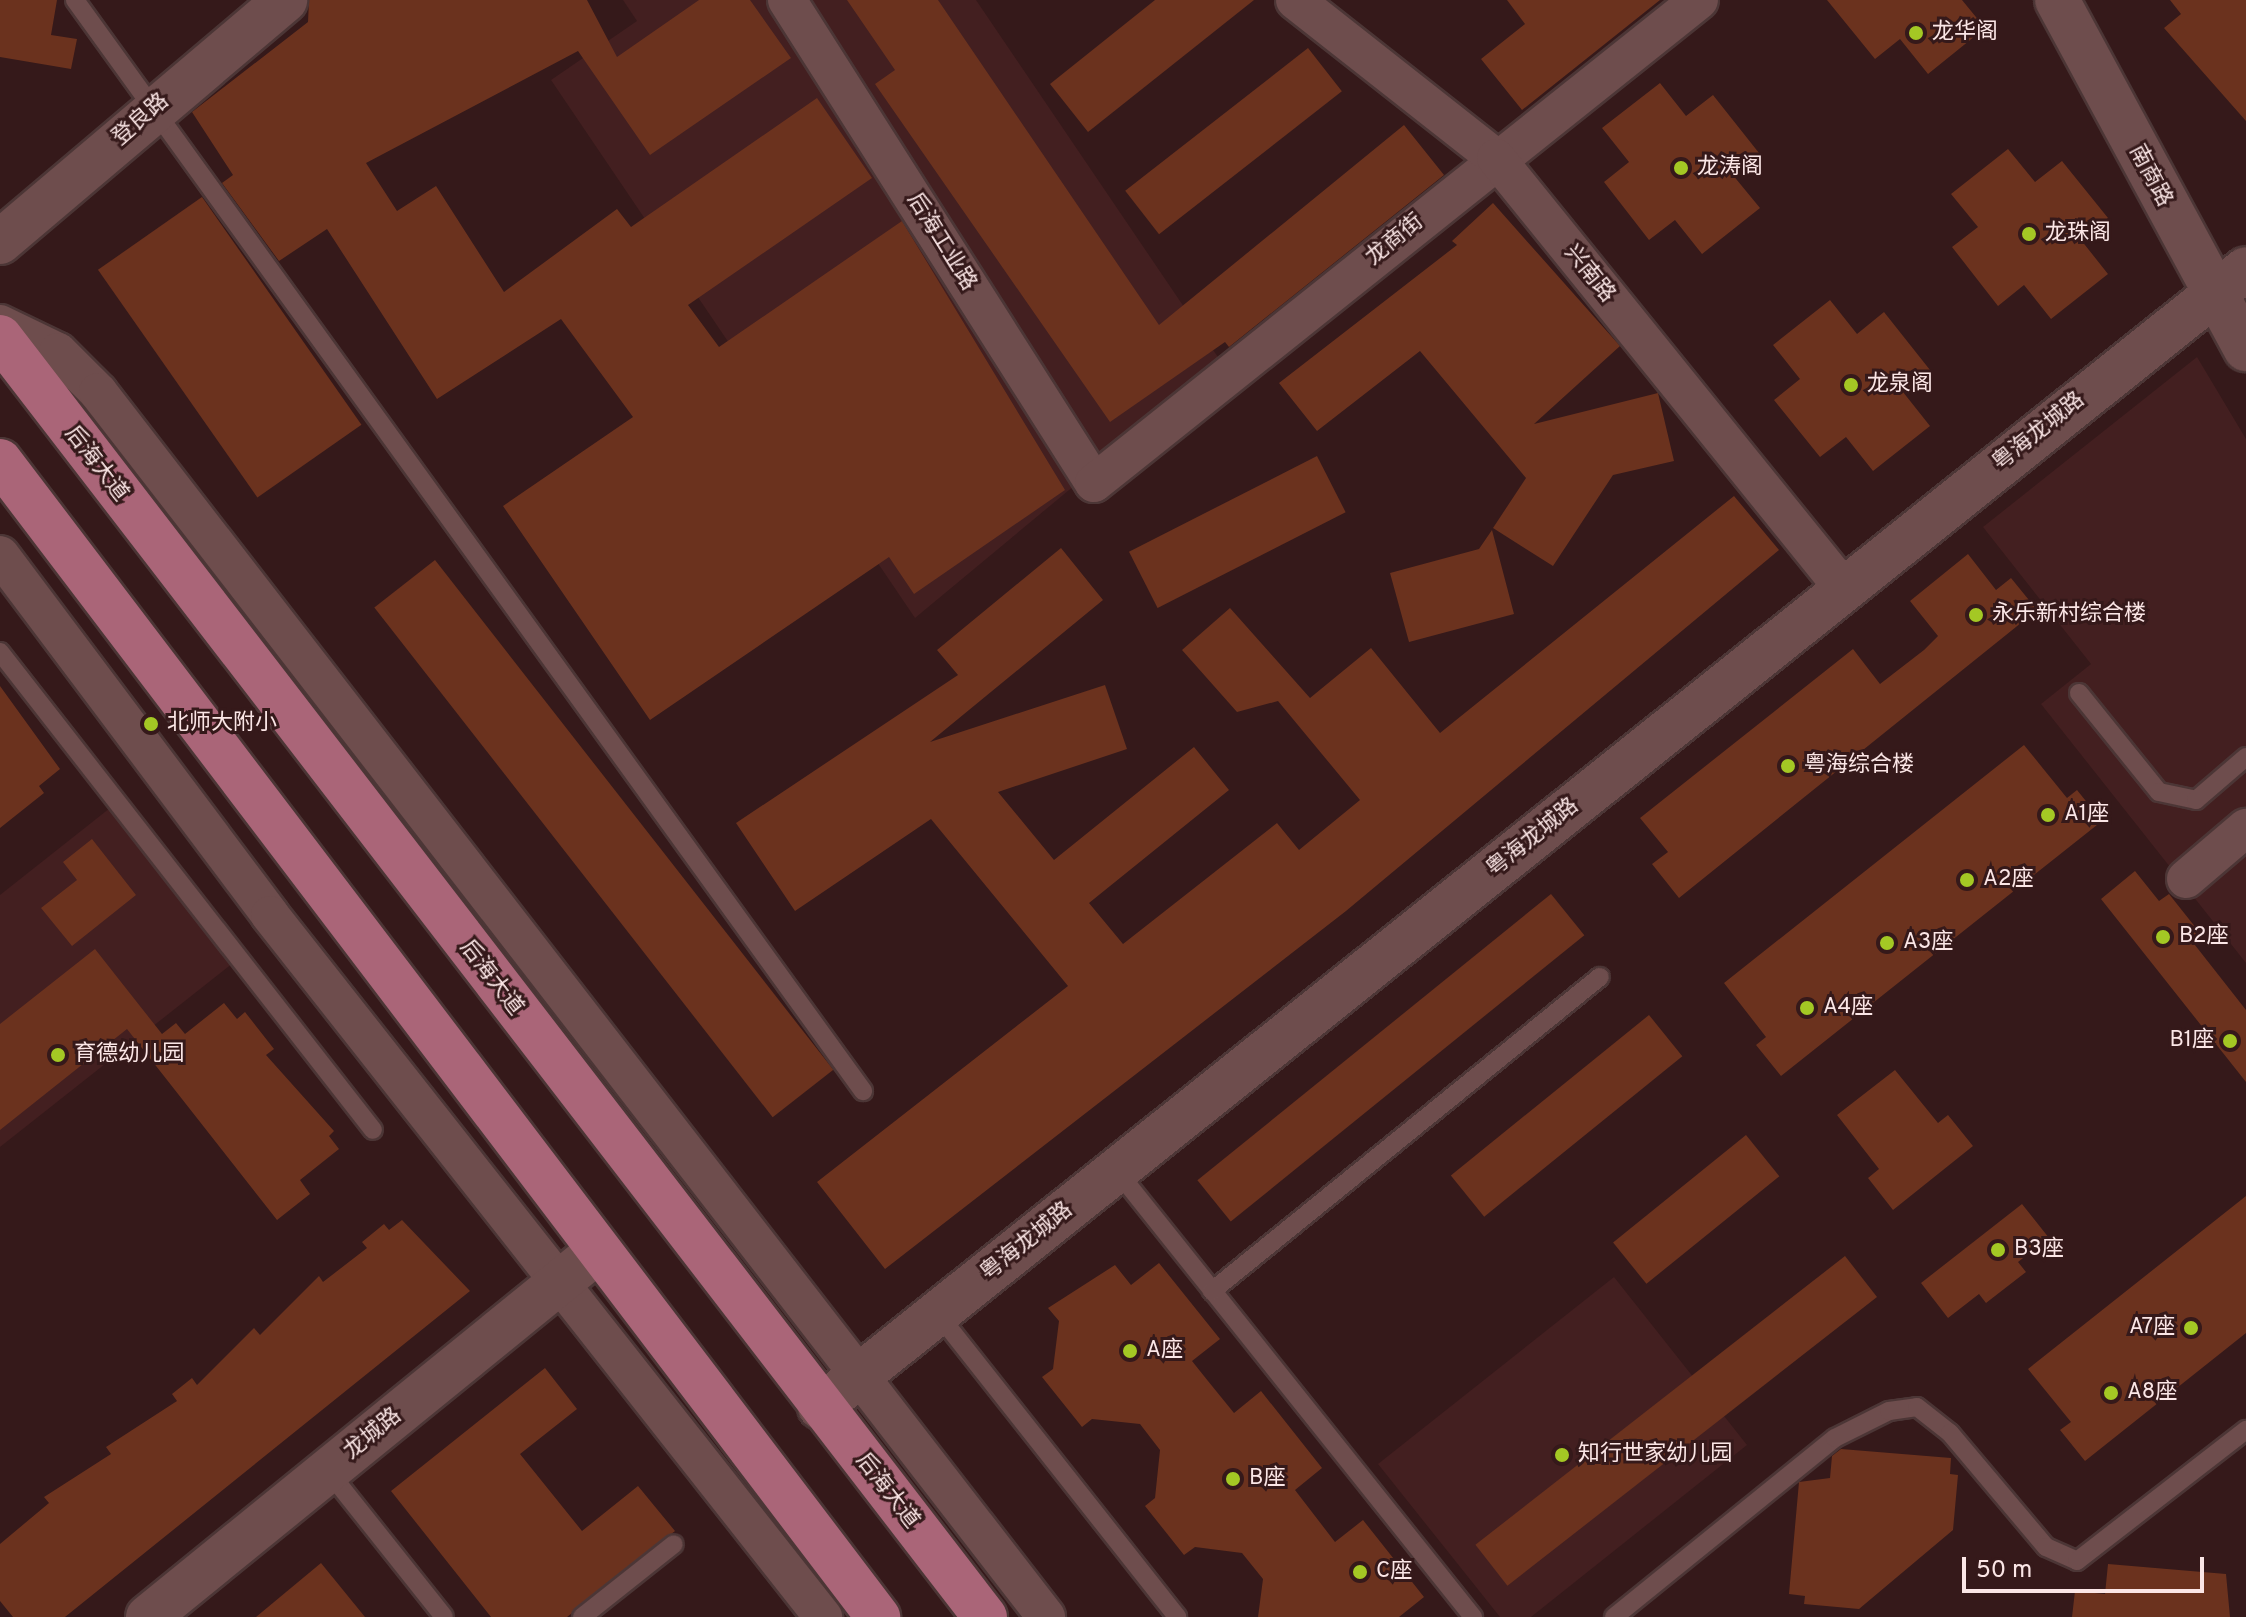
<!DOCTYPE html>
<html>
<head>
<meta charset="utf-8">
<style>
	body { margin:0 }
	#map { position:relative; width:2246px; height:1617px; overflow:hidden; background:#35191a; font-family:Overpass,"Noto Sans SC",sans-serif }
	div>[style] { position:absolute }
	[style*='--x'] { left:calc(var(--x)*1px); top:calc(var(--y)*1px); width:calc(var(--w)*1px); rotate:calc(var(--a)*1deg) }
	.built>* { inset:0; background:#431f20 }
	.building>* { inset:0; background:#6b321e; transform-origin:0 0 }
	.roads { filter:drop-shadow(2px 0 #4c3636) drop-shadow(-2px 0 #4c3636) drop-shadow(0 2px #4c3636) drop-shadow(0 -2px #4c3636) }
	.service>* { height:18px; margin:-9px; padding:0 9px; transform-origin:9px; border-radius:9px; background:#6e4d4d }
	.minor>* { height:38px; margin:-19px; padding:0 19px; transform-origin:19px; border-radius:19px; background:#6e4d4d }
	.tertiary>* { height:44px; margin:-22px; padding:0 22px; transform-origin:22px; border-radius:22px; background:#6e4d4d }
	.primary>* { height:44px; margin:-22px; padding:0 22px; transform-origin:22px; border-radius:22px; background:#aa6578 }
	.dots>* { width:22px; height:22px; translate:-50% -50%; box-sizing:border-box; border:4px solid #35191a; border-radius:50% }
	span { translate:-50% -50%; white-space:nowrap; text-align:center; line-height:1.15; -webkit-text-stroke:6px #35191a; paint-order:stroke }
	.poi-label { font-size:22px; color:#fbe6e6 }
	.left { translate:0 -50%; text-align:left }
	.right { translate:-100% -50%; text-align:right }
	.street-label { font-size:22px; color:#fbe6e6 }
	.scale { position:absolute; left:1962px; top:1557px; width:242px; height:36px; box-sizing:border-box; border:4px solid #fbe6e6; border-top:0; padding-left:10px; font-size:24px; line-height:28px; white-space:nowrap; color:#fbe6e6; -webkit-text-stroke:6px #35191a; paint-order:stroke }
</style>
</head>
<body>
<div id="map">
	<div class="built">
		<div style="clip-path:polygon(623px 0,976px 0,1222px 363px,915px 618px,551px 80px,637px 21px)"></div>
		<div style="clip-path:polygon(2197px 357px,2246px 439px,2246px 963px,2041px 704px,2091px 664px,1983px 527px)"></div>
		<div style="clip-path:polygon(110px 808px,233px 963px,0 1147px,0 895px)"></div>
		<div style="clip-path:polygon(1614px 1277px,1747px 1445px,1531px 1617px,1500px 1617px,1378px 1464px)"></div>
	</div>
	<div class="building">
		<div style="clip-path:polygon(0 0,57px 0,51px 35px,77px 39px,71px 69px,0 57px)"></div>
		<div style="clip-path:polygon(309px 0,587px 0,617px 57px,699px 0,750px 0,791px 58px,650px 155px,578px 51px,366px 163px,397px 211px,436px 186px,504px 292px,617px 209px,631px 227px,817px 98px,872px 178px,688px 305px,719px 347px,902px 221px,1065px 490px,914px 594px,889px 557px,650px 720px,503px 506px,633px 417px,561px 319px,437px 399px,327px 229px,279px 261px,222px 183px,233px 175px,192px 112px,308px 22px)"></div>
		<div style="clip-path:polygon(847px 0,938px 0,1159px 325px,1404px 125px,1444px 175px,1229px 347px,1225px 342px,1110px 422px,875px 84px,895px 70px)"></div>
		<div style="clip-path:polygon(1155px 0,1254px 0,1088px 132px,1050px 84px)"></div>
		<div style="clip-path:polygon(1507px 0,1660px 0,1522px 110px,1481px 59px,1525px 24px)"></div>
		<div style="clip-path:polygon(1827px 0,1962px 0,1985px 28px,1928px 74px,1900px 39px,1875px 59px)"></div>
		<div style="clip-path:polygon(2170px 0,2246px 0,2246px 121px,2164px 28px,2181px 14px)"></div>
		<div style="left:1308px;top:48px;width:55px;height:232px;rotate:52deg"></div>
		<div style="clip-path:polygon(1660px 83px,1686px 116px,1713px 95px,1759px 153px,1732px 174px,1760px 208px,1702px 254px,1675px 220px,1649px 240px,1604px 182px,1629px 162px,1602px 128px)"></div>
		<div style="clip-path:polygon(2008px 149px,2035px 182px,2062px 161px,2108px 218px,2081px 240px,2108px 274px,2051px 319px,2024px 285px,1998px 306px,1952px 247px,1978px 227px,1951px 194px)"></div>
		<div style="left:202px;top:197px;width:278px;height:127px;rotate:55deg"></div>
		<div style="clip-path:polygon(1493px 203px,1620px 346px,1534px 424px,1658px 393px,1674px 461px,1613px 475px,1553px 566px,1493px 528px,1526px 478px,1420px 351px,1317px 431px,1279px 383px,1457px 245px,1452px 241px)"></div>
		<div style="clip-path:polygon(1830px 300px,1857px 334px,1884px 312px,1930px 370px,1903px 392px,1930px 426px,1873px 471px,1846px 437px,1820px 457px,1774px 400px,1800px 379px,1773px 345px)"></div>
		<div style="left:1317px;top:456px;width:63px;height:211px;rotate:63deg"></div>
		<div style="clip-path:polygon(1734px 496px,1779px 550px,1346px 911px,885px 1269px,817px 1182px,1068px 986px,931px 819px,795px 911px,736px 823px,958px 675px,937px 650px,1061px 548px,1103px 600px,930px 742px,1105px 685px,1127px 749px,998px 792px,1054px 860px,1194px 747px,1229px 790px,1089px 903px,1123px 944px,1277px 823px,1299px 850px,1360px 800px,1278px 701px,1237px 712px,1182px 650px,1230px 608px,1310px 698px,1371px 648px,1440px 733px)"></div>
		<div style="clip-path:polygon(1492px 530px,1514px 614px,1409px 642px,1390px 573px,1479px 549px)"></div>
		<div style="clip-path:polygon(1968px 554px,1996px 590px,2011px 578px,2037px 610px,1679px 898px,1652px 864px,1668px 852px,1640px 818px,1853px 649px,1880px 684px,1924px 650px,1938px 636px,1910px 601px)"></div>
		<div style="left:435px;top:560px;width:647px;height:77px;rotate:52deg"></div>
		<div style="clip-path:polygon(0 686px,60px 769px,39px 786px,44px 793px,0 828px)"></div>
		<div style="clip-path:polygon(2024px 745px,2067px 798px,2077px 790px,2102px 821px,1781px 1076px,1756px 1045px,1766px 1037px,1724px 983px)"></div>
		<div style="clip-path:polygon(92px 839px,136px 895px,72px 946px,41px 908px,77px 880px,63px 862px)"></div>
		<div style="clip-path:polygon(2135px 871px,2159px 901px,2169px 894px,2200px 933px,2191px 940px,2246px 1010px,2246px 1082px,2101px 899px)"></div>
		<div style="left:1551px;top:894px;width:53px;height:455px;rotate:51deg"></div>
		<div style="clip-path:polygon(95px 949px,162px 1034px,176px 1023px,185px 1034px,224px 1003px,237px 1019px,245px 1012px,274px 1049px,266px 1055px,334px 1131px,329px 1136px,339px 1149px,300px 1180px,310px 1194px,277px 1220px,127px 1029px,0 1130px,0 1024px)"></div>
		<div style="left:1649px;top:1015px;width:53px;height:255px;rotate:51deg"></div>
		<div style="clip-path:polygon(1895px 1070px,1938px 1123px,1948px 1115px,1973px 1146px,1893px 1210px,1868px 1178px,1879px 1169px,1837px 1115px)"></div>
		<div style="left:1746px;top:1135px;width:53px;height:171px;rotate:51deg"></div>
		<div style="clip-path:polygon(2246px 1196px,2246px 1333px,2085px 1461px,2060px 1430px,2071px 1422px,2028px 1369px)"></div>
		<div style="clip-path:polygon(2022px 1204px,2049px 1238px,2018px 1262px,2026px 1272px,1986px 1303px,1979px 1294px,1948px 1318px,1921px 1283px)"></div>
		<div style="clip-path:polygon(402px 1220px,470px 1291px,65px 1617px,13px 1617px,0 1601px,0 1544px,49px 1503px,44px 1497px,111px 1454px,106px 1447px,177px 1401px,172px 1394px,192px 1378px,197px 1385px,254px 1328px,260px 1335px,319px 1276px,323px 1282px,367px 1248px,362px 1242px,384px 1224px,389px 1230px)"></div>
		<div style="left:1845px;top:1256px;width:52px;height:469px;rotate:52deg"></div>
		<div style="clip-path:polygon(1159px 1263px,1220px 1339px,1192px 1361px,1208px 1381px,1234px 1413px,1261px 1391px,1322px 1468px,1295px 1490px,1335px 1542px,1363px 1520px,1424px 1597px,1399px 1617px,1258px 1617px,1263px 1579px,1242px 1553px,1195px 1547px,1184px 1555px,1145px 1506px,1155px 1498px,1160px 1450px,1140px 1424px,1092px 1419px,1082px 1427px,1042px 1377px,1053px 1369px,1059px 1321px,1048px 1308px,1115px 1265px,1131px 1285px)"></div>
		<div style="clip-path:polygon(545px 1368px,577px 1409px,520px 1454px,582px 1531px,638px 1486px,675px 1531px,567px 1617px,491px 1617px,391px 1491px)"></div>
		<div style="clip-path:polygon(1841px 1449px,1951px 1458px,1950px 1474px,1958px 1475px,1953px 1530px,1859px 1609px,1804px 1604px,1805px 1596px,1789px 1594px,1799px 1482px,1830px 1478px,1832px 1456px)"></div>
		<div style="clip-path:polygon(321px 1563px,365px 1617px,256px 1617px)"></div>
		<div style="clip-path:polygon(2108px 1564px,2226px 1574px,2230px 1617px,2072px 1617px,2075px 1591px,2105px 1594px)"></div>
	</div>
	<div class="roads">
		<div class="service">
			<div style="--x:75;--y:0;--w:1346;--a:54.16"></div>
			<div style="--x:0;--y:652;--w:606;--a:52.03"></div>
			<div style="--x:2079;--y:693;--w:127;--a:51.1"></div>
			<div style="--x:2159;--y:792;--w:38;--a:12"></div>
			<div style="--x:2196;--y:800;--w:66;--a:-40.7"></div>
			<div style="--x:1117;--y:1171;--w:571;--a:51.4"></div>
			<div style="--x:1212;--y:1291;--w:499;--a:-39"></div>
			<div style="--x:938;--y:1314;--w:386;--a:51.7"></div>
			<div style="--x:328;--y:1471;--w:186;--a:51.5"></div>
			<div style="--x:582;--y:1617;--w:117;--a:-38.4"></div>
			<div style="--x:1614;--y:1617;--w:284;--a:-39"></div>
			<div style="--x:1835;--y:1438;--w:60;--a:-26.6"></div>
			<div style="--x:1889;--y:1411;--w:28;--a:-8"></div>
			<div style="--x:1917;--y:1407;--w:42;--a:38.2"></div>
			<div style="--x:1950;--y:1433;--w:149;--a:49.9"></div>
			<div style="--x:2046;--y:1547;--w:34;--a:24"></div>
			<div style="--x:2077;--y:1561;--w:214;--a:-37.8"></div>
		</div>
		<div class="minor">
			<div style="--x:787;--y:0;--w:572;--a:57.56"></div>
			<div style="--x:1094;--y:483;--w:774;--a:-38.6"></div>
			<div style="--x:1295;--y:0;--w:256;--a:38.2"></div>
			<div style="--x:1496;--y:158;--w:554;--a:51.08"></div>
			<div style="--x:0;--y:324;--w:64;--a:25.8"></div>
			<div style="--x:58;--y:352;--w:57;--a:45"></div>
			<div style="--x:98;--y:392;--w:1549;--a:52.26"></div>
			<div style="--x:0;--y:555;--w:450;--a:53.1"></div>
			<div style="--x:270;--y:915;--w:894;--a:51.77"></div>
			<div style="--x:2186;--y:879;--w:79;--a:-40.4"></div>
		</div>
		<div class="tertiary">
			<div style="--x:2057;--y:0;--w:397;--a:61.6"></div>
			<div style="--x:0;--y:242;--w:374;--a:-40.3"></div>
			<div style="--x:820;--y:1407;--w:1824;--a:-38.59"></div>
			<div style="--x:148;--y:1617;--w:580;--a:-39.12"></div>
		</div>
		<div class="primary">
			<div style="--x:0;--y:337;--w:1615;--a:52.42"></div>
			<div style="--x:0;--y:461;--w:1452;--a:52.78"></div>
		</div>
	</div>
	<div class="dots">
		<div style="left:1916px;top:33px;background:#a4c824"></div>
		<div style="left:1681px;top:168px;background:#a4c824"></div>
		<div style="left:2029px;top:234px;background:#a4c824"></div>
		<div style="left:1851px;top:385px;background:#a4c824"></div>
		<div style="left:1976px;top:615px;background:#a4c824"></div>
		<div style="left:151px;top:724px;background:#a4c824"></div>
		<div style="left:1788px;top:766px;background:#a4c824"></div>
		<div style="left:2048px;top:815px;background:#a4c824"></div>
		<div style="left:1967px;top:880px;background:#a4c824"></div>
		<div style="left:2163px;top:937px;background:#a4c824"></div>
		<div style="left:1887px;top:943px;background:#a4c824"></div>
		<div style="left:1807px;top:1008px;background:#a4c824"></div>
		<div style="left:2230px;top:1041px;background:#a4c824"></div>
		<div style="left:58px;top:1055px;background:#a4c824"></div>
		<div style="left:1998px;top:1250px;background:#a4c824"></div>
		<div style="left:2191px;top:1328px;background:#a4c824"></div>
		<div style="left:1130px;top:1351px;background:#a4c824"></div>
		<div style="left:2111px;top:1393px;background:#a4c824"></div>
		<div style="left:1562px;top:1455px;background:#a4c824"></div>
		<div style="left:1233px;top:1479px;background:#a4c824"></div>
		<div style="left:1360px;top:1572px;background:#a4c824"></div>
	</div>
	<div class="poi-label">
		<span class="left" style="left:1932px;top:33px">龙华阁</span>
		<span class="left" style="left:1697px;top:168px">龙涛阁</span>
		<span class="left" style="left:2045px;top:234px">龙珠阁</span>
		<span class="left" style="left:1867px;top:385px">龙泉阁</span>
		<span class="left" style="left:1992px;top:615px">永乐新村综合楼</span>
		<span class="left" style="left:167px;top:724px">北师大附小</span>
		<span class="left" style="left:1804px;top:766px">粤海综合楼</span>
		<span class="left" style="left:2064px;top:815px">A1座</span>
		<span class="left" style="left:1983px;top:880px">A2座</span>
		<span class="left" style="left:2179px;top:937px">B2座</span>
		<span class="left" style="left:1903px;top:943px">A3座</span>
		<span class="left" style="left:1823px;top:1008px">A4座</span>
		<span class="right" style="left:2214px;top:1041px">B1座</span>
		<span class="left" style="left:74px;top:1055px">育德幼儿园</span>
		<span class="left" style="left:2014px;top:1250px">B3座</span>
		<span class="right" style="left:2175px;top:1328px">A7座</span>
		<span class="left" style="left:1146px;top:1351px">A座</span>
		<span class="left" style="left:2127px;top:1393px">A8座</span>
		<span class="left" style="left:1578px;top:1455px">知行世家幼儿园</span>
		<span class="left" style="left:1249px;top:1479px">B座</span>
		<span class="left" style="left:1376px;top:1572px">C座</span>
	</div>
	<div class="street-label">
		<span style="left:141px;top:120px;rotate:-41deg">登良路</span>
		<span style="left:2150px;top:176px;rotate:62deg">南商路</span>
		<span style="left:1395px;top:240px;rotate:-39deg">龙商街</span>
		<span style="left:941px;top:242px;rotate:58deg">后海工业路</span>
		<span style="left:1589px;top:274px;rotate:51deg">兴南路</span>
		<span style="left:2039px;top:432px;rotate:-39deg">粤海龙城路</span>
		<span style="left:96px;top:464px;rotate:52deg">后海大道</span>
		<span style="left:1533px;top:838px;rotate:-39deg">粤海龙城路</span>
		<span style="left:491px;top:978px;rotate:52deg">后海大道</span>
		<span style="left:1027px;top:1242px;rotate:-39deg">粤海龙城路</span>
		<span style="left:373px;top:1434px;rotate:-39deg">龙城路</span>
		<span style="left:887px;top:1491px;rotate:52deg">后海大道</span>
	</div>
	<div class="scale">50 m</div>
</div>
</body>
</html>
